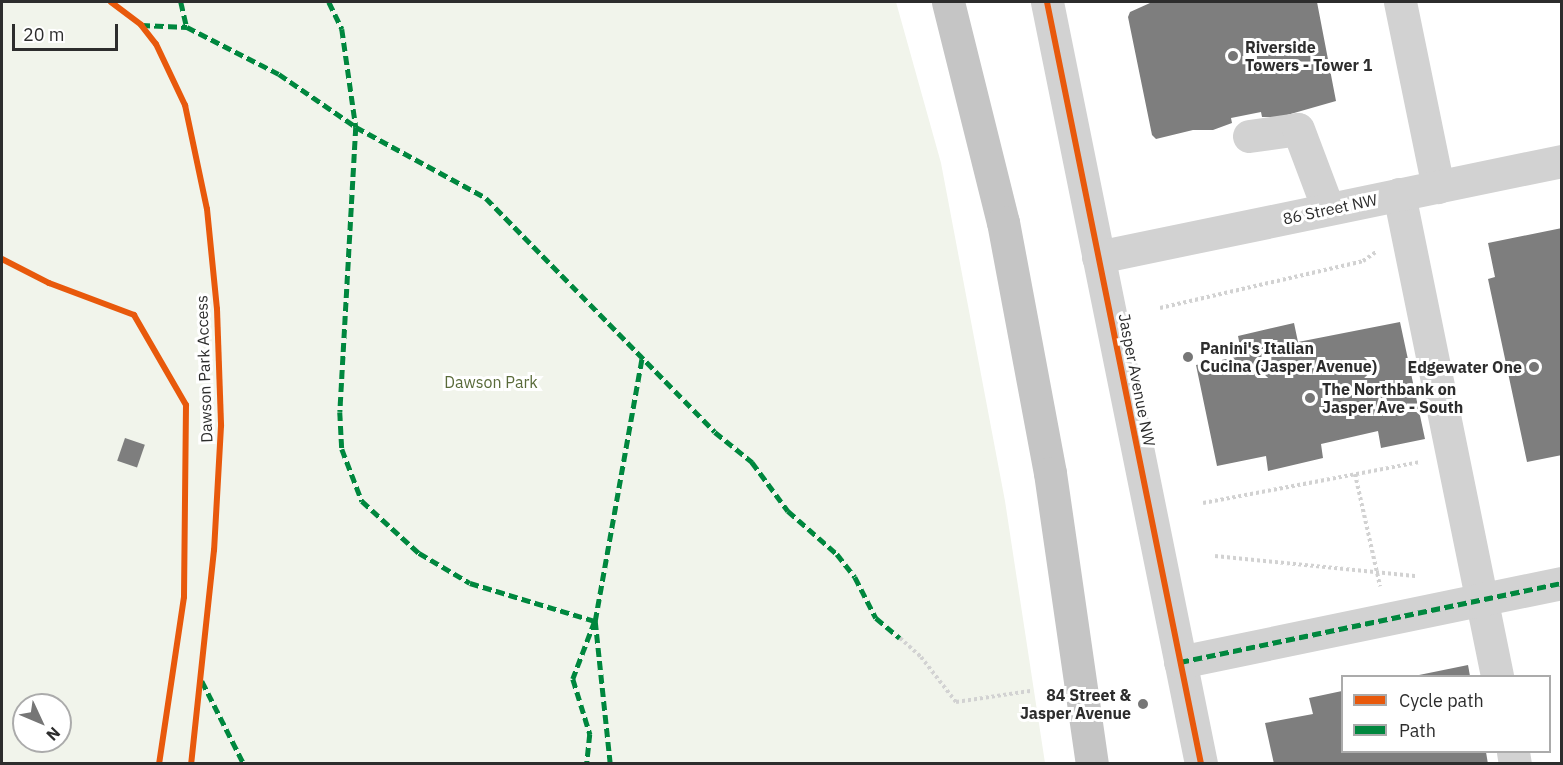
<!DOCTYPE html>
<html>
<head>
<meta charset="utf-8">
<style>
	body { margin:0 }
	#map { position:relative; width:1563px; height:765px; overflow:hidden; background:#fff; font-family:"IBM Plex Sans",sans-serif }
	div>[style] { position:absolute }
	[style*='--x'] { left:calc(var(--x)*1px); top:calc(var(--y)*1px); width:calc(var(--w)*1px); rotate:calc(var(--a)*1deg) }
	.green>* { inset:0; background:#f1f4eb }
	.building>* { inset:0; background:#7e7e7e; transform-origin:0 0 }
	.path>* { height:4px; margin-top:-2px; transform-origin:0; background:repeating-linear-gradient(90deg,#d2d2d2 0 3px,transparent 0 6px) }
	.minor>* { height:33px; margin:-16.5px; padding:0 16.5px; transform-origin:16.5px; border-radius:16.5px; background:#d2d2d2 }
	.major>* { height:33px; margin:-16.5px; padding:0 16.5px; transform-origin:16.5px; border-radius:16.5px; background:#c5c5c5 }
	.quiet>* { height:4.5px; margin-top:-2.25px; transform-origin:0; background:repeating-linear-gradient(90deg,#00873e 0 9px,transparent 0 13.5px) }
	.cycleway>* { height:6px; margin:-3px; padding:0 3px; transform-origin:3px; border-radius:3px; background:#e8590c }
	.dots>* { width:16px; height:16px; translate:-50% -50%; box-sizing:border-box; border:3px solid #fff; border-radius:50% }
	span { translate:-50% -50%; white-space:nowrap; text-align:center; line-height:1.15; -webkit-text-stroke:6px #fff; paint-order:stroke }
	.poi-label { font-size:16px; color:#2d2d2d; font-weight:700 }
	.left { translate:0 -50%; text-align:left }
	.right { translate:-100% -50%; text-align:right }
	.street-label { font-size:16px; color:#2d2d2d }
	.park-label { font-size:16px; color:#596a39 }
	.frame { position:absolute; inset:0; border:3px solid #2d2d2d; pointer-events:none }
	.legend { position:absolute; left:1341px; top:675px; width:210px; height:78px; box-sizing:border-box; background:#fff; border:2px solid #ababab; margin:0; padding:8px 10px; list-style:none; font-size:18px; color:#2d2d2d }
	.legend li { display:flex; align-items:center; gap:12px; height:30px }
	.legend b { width:30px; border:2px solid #ababab }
	.north { position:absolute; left:12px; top:693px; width:60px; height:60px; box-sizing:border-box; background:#fff; border:2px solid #ababab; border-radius:50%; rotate:134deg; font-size:16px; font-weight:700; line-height:24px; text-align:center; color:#2d2d2d }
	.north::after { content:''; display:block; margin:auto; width:21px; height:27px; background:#767676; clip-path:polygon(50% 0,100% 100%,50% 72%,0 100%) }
	.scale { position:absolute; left:12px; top:24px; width:106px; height:27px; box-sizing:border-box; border:3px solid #2d2d2d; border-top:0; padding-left:8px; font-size:18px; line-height:21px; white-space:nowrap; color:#2d2d2d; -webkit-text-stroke:4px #fff; paint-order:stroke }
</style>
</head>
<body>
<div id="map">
	<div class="green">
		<div style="clip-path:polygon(evenodd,2px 2px,896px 2px,941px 163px,1005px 501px,1045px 763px,2px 763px,2px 2px,24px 705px,60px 705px,60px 741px,24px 741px,24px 705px)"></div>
	</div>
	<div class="building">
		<div style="clip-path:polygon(1172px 2px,1317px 2px,1336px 101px,1280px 117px,1262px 117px,1261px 112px,1231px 118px,1232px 123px,1213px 130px,1193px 130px,1156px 139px,1152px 135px,1128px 17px,1130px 12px,1150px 3px)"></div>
		<div style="clip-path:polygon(1562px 228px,1562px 455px,1527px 462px,1488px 279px,1495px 277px,1488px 243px)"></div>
		<div style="clip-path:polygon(1400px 322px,1425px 439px,1381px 448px,1378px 431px,1321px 444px,1323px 458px,1268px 471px,1266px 456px,1217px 466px,1196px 365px,1242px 356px,1238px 336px,1294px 323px,1298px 342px)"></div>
		<div style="left:125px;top:438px;width:21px;height:24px;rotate:19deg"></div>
		<div style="clip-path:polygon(1468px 665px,1470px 676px,1419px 676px,1419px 675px)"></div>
		<div style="clip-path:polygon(1342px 691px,1342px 752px,1486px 752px,1488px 764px,1274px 764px,1265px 723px,1313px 714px,1309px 698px)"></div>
	</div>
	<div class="path">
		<div style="--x:1160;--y:308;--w:208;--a:-13"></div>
		<div style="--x:1363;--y:261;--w:16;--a:-35"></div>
		<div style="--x:1355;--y:474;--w:115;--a:77.4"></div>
		<div style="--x:1203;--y:503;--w:220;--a:-10.7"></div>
		<div style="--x:1215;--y:556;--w:203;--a:5.7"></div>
		<div style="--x:900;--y:638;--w:28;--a:42"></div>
		<div style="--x:921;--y:657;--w:57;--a:52.1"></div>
		<div style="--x:956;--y:702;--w:75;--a:-8.5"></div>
	</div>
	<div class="minor">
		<div style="--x:1047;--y:2;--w:777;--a:78.57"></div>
		<div style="--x:1400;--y:2;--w:189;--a:78.4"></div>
		<div style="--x:1249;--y:136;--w:49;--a:-8.1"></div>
		<div style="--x:1298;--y:129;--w:85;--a:69.4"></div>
		<div style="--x:1399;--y:194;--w:492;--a:78.5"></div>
		<div style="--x:1098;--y:257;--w:474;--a:-11.7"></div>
		<div style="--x:1180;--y:662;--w:390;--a:-11.7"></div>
		<div style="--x:1513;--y:752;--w:12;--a:81"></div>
	</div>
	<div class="major">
		<div style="--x:948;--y:2;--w:227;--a:76"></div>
		<div style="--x:1003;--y:222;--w:255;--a:79.4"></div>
		<div style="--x:1050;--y:473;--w:294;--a:81.8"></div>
	</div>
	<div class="quiet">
		<div style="--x:181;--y:2;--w:26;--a:77"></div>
		<div style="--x:329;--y:2;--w:30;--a:64"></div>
		<div style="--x:342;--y:29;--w:99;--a:81.9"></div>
		<div style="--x:356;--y:127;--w:285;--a:93.2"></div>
		<div style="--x:340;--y:412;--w:37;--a:87"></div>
		<div style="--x:342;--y:449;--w:56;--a:69"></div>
		<div style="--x:362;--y:501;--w:77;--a:42.4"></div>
		<div style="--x:419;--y:553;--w:59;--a:30.5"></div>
		<div style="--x:470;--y:583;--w:131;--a:16.9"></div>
		<div style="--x:595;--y:621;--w:62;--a:110.8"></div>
		<div style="--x:573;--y:679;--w:58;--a:72.8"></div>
		<div style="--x:590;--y:734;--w:30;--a:96"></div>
		<div style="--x:141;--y:25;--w:46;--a:2.5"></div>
		<div style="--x:187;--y:27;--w:103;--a:27.1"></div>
		<div style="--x:279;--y:74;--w:93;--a:34.5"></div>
		<div style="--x:356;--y:127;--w:148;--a:28.6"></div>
		<div style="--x:486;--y:198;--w:327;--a:45.6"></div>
		<div style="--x:715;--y:432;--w:48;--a:39"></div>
		<div style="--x:752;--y:462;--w:61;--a:53.7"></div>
		<div style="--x:788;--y:511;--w:65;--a:41.3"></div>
		<div style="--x:837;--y:554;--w:29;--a:52"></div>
		<div style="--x:855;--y:577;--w:46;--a:62.9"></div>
		<div style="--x:876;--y:618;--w:31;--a:40"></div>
		<div style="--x:1180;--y:662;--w:390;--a:-11.7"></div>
		<div style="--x:202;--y:681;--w:93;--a:63.2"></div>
		<div style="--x:610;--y:764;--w:144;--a:-96"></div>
		<div style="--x:595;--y:621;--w:268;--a:-79.9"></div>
	</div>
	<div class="cycleway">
		<div style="--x:111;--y:2;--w:38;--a:37"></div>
		<div style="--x:141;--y:25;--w:24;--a:52"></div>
		<div style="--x:156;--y:44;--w:68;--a:64.6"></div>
		<div style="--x:185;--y:105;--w:106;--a:78.1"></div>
		<div style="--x:207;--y:209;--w:100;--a:84.3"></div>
		<div style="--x:217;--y:309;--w:117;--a:88"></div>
		<div style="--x:221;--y:426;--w:124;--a:93.2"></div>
		<div style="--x:214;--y:550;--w:215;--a:96.1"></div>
		<div style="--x:1047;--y:2;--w:777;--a:78.57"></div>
		<div style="--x:2;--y:259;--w:53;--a:27.1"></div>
		<div style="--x:49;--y:283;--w:91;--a:20.6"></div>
		<div style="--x:134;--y:315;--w:104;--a:60"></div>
		<div style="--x:186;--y:405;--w:192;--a:90.6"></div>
		<div style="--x:184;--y:597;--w:169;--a:98.5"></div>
	</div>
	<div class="dots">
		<div style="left:1233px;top:56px;background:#767676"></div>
		<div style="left:1188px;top:357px;background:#767676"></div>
		<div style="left:1534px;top:367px;background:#767676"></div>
		<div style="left:1310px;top:398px;background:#767676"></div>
		<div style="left:1143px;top:704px;background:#767676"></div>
	</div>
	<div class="poi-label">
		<span class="left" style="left:1245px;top:56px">Riverside<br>Towers - Tower 1</span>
		<span class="left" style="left:1200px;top:357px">Panini's Italian<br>Cucina (Jasper Avenue)</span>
		<span class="right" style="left:1522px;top:367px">Edgewater One</span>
		<span class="left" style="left:1322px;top:398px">The Northbank on<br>Jasper Ave - South</span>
		<span class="right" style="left:1131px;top:704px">84 Street &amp;<br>Jasper Avenue</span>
	</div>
	<div class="street-label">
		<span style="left:1330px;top:209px;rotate:-12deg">86 Street NW</span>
		<span style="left:204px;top:369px;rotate:-92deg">Dawson Park Access</span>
		<span style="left:1137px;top:380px;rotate:79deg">Jasper Avenue NW</span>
	</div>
	<div class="park-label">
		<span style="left:491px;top:382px">Dawson Park</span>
	</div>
	<div class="frame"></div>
	<ul class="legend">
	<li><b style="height:8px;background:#e8590c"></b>Cycle path</li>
	<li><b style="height:8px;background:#00873e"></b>Path</li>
	</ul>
	<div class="north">N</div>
	<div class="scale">20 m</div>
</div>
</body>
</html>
